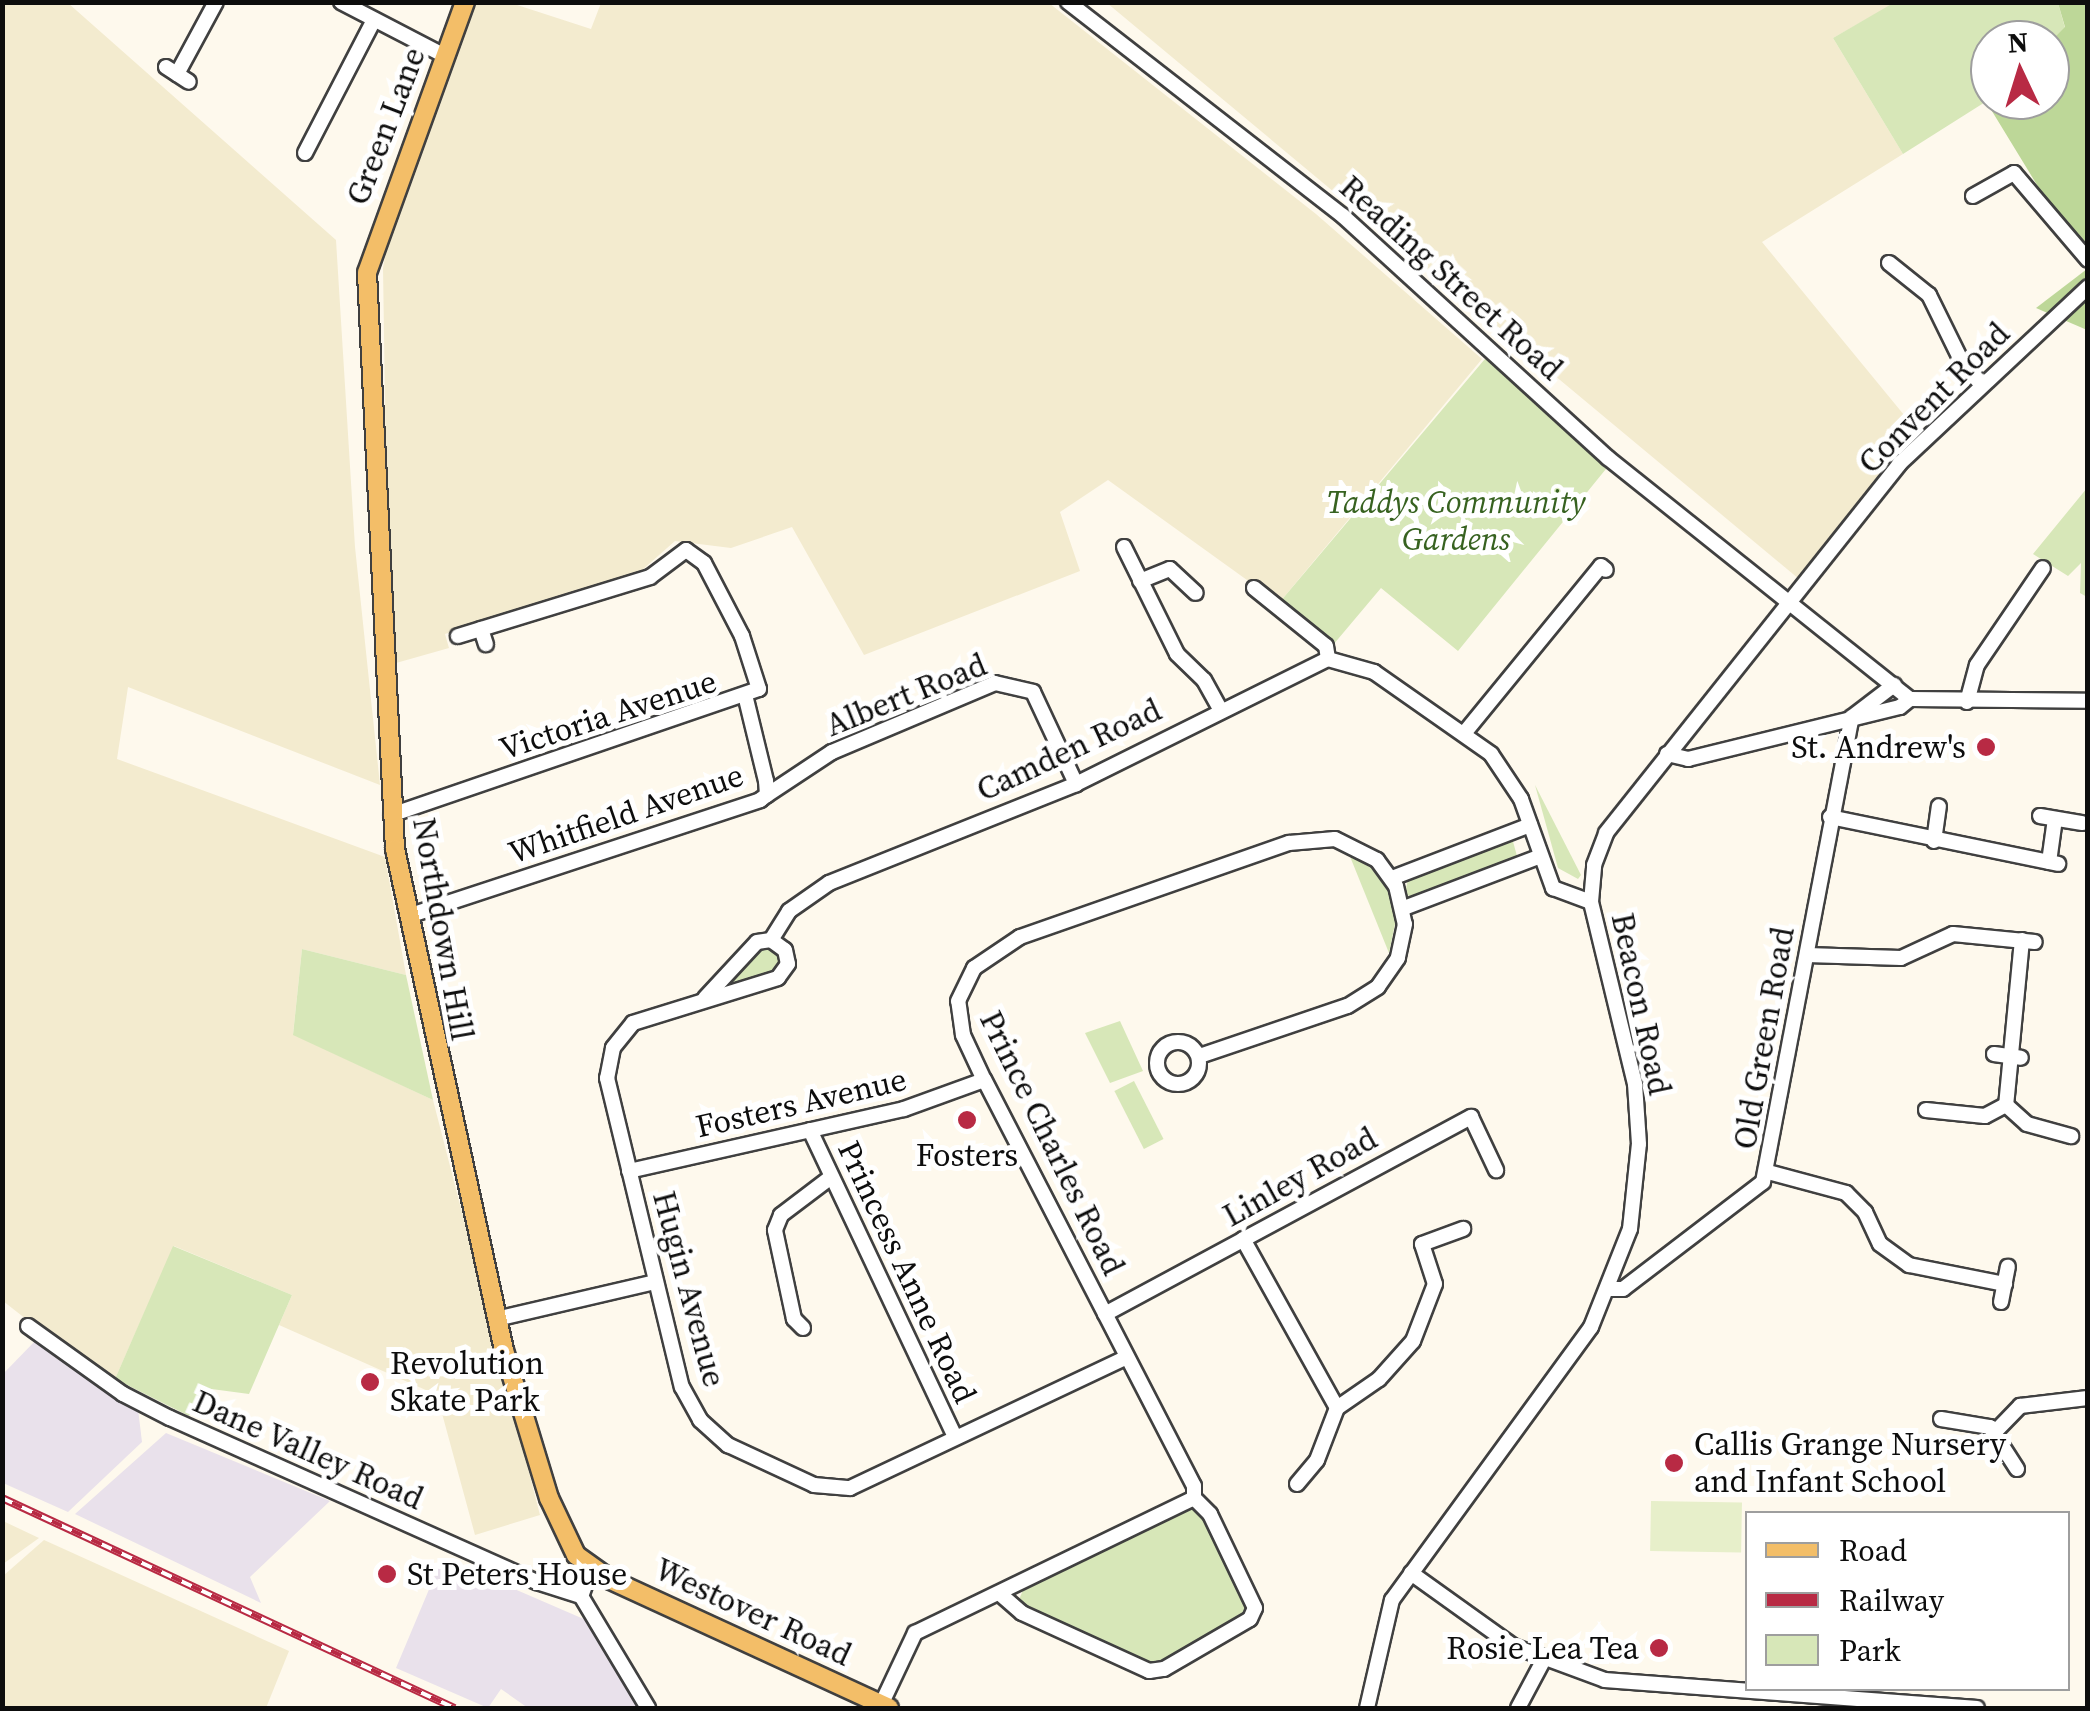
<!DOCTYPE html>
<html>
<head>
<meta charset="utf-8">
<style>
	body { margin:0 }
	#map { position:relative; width:2090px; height:1711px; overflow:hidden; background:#fef9ed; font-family:"Source Serif 4",serif }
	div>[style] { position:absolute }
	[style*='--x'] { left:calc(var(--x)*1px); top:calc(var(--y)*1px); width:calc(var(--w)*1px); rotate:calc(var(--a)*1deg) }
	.industrial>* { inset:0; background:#e9e1eb }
	.farmland>* { inset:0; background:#f3ebcf }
	.green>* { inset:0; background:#d7e7b8; transform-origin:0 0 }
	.forest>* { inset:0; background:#bdd798 }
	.pitch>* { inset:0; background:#e7efca; transform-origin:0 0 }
	.roads { filter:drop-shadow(2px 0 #404040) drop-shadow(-2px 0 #404040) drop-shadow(0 2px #404040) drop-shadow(0 -2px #404040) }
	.minor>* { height:14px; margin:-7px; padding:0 7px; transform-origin:7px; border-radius:7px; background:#fff }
	.minor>.ring { margin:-7px; padding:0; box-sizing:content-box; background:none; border:14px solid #fff; border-radius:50% }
	.major>* { height:18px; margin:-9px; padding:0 9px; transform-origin:9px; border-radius:9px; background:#f3be68 }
	.rail>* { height:8px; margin-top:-4px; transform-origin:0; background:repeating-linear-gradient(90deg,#fff 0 11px,#b82a44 0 22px); box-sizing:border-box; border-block:2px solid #b82a44 }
	.dots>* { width:28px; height:28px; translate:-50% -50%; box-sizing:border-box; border:5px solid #fff; border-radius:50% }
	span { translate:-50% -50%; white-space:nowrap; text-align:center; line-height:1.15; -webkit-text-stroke:10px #fff; paint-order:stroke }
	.street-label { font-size:32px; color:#0d0d0d }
	.park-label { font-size:32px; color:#376220; font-style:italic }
	.poi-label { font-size:32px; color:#0d0d0d }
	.right { translate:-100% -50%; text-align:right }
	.left { translate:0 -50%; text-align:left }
	.frame { position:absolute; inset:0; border:5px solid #0d0d0d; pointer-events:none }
	.legend { position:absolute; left:1745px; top:1511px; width:325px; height:180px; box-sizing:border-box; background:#fff; border:2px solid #9e9e9e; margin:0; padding:12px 18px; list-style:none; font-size:30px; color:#0d0d0d }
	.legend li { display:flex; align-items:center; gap:20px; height:50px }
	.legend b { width:50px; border:2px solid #9e9e9e }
	.north { position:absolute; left:1970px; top:20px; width:100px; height:100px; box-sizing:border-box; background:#fff; border:2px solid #9e9e9e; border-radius:50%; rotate:356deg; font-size:28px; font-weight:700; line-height:40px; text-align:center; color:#0d0d0d }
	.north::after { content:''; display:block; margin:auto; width:35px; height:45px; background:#b82a44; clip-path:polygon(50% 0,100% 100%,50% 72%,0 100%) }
</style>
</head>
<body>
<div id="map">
	<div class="industrial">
		<div style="clip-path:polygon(37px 1339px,138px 1409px,142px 1442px,68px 1512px,3px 1483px,2px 1375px)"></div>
		<div style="clip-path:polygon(166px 1433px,330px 1501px,250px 1577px,261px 1603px,75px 1514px)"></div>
		<div style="clip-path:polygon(454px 1563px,586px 1620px,643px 1708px,528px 1708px,501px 1689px,488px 1708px,396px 1668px,438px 1568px)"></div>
	</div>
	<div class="farmland">
		<div style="clip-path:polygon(2px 3px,68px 3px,336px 240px,355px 547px,380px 785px,128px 687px,117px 759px,385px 857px,406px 975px,302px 949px,293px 1034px,433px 1100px,540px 1515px,475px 1535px,437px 1395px,279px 1325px,292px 1295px,174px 1246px,115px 1379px,100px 1377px,3px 1301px)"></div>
		<div style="clip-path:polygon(472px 3px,511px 3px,591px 29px,601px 3px,1049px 3px,1316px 214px,1482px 359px,1279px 603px,1108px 480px,1060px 512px,1080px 571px,864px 655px,792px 527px,731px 548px,675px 541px,641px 571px,445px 634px,449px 648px,389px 665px,383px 268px,389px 234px)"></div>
		<div style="clip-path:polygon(1107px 3px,1895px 3px,1833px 38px,1903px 154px,1762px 242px,1918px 432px,1799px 579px)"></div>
		<div style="clip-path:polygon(3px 1521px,39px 1538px,3px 1564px)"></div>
		<div style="clip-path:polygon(44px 1540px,289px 1651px,266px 1708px,3px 1708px,3px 1576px)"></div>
	</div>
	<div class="green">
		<div style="clip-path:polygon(1895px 2px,2058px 3px,2065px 28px,2050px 42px,1990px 40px,1990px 99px,1903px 154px,1833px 38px)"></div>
		<div style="clip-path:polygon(1490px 353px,1610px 464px,1458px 651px,1381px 588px,1333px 645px,1279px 603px)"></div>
		<div style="clip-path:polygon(2087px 488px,2087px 597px,2080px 593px,2081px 563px,2068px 576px,2033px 554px)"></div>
		<div style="clip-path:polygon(1535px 785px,1581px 875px,1578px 879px,1558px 868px)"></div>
		<div style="clip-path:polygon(1512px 838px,1517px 856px,1414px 898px,1405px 894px,1408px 879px)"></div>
		<div style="clip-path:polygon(1349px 854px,1371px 868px,1388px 891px,1396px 919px,1389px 953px)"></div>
		<div style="clip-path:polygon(760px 947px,774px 947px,782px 958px,780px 971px,728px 987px)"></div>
		<div style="clip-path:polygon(302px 949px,406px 975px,433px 1100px,293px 1035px)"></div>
		<div style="clip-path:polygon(1120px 1021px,1143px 1071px,1110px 1083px,1085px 1033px)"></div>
		<div style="left:1134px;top:1081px;width:65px;height:22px;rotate:63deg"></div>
		<div style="clip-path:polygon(173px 1246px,292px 1295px,249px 1394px,204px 1388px,189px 1416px,115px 1379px)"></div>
		<div style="clip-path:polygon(1194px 1506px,1249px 1596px,1247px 1611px,1156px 1667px,1018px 1602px,1026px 1583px)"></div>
	</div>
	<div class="forest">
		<div style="clip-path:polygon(2058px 3px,2087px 3px,2087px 267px,1987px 103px,2050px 100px,2050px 42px,2065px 27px)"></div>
		<div style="clip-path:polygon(2087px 269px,2087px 330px,2036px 308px)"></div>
	</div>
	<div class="pitch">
		<div style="left:1651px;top:1501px;width:91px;height:50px;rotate:1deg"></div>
	</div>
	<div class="roads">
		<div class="minor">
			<div style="--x:341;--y:2;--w:117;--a:27.4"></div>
			<div style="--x:1068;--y:2;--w:348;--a:37.9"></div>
			<div style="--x:1343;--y:216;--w:359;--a:42.4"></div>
			<div style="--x:1608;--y:458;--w:386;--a:38.6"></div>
			<div style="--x:1910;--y:699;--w:178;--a:0.6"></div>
			<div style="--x:166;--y:67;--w:27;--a:33"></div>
			<div style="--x:177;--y:74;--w:82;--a:-61.6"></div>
			<div style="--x:305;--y:153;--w:150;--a:-62.6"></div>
			<div style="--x:1973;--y:196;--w:47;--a:-29.3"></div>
			<div style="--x:2014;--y:173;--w:114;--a:49.6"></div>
			<div style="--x:1889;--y:263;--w:51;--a:38.7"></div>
			<div style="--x:1929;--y:295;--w:77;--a:63.8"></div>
			<div style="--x:1963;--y:364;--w:27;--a:48"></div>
			<div style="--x:1124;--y:547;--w:119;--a:63.6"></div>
			<div style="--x:1177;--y:654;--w:37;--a:44"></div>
			<div style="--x:1204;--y:680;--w:33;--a:61"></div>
			<div style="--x:1140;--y:581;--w:32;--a:-22"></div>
			<div style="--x:1170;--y:569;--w:35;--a:43"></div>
			<div style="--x:1254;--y:588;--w:92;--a:38.9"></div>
			<div style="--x:1326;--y:646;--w:13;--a:81"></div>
			<div style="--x:481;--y:629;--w:16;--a:72"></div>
			<div style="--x:1967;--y:702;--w:38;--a:-75"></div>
			<div style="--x:1977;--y:665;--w:117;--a:-55.8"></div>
			<div style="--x:1466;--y:731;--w:213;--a:-50.7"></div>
			<div style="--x:1601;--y:566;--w:6;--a:39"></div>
			<div style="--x:1667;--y:754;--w:22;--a:13"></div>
			<div style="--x:1688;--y:759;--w:218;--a:-13.8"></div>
			<div style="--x:1900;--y:707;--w:13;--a:-39"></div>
			<div style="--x:767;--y:795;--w:78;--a:-33.5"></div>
			<div style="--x:832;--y:752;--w:177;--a:-22.9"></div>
			<div style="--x:995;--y:683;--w:39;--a:13"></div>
			<div style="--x:1033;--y:692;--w:102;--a:64.9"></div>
			<div style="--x:391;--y:815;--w:389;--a:-18.9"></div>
			<div style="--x:759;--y:689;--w:56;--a:-107.8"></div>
			<div style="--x:742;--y:636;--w:82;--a:-117.5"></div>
			<div style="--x:704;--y:563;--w:22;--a:-144"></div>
			<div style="--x:686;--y:550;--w:45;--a:143.1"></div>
			<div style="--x:650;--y:577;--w:201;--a:162.9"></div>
			<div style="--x:2040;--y:816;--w:43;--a:9.5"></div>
			<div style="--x:1830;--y:817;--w:233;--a:11.6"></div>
			<div style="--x:1934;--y:841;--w:35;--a:-82"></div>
			<div style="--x:2049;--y:862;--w:43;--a:-82.1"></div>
			<div style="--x:1392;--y:878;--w:148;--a:-21"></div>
			<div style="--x:1404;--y:908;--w:143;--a:-20.8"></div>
			<div style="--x:408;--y:916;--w:371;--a:-18.2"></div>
			<div style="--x:760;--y:800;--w:9;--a:-36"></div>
			<div style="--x:767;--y:795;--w:14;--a:-94"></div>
			<div style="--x:766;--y:781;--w:84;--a:-103.7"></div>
			<div style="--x:771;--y:940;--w:34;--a:-58"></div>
			<div style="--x:789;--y:911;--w:49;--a:-35"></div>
			<div style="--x:829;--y:883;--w:266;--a:-21.8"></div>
			<div style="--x:1076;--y:784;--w:281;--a:-26.4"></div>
			<div style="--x:1328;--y:659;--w:48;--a:15.8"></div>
			<div style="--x:1374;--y:672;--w:143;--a:35"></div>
			<div style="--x:1491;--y:754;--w:54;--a:56.3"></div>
			<div style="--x:1521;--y:799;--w:95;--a:70.2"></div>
			<div style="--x:1553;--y:888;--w:40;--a:20.2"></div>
			<div style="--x:2022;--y:940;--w:166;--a:95.5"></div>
			<div style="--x:2006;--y:1105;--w:28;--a:42"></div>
			<div style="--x:2027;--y:1124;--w:46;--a:15.3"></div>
			<div style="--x:1807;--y:955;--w:94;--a:1.8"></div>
			<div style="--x:1901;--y:958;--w:57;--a:-24.8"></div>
			<div style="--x:1953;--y:934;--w:82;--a:5.6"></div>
			<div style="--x:705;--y:998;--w:76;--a:-47.1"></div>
			<div style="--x:757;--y:942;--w:14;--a:-8"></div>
			<div style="--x:771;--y:940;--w:17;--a:36"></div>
			<div style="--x:785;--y:950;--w:14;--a:78"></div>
			<div style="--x:788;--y:964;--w:17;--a:126"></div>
			<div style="--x:778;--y:978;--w:152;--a:162.8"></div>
			<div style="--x:633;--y:1023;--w:32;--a:129"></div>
			<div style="--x:613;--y:1048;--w:31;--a:101"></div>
			<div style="--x:607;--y:1078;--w:318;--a:76.4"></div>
			<div style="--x:682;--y:1387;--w:38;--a:61"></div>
			<div style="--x:700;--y:1420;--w:38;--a:42"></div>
			<div style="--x:728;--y:1445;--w:95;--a:24.9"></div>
			<div style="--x:814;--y:1485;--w:36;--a:5"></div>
			<div style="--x:850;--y:1488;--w:306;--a:-25.3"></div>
			<div class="ring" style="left:1157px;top:1042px;width:28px;height:28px"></div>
			<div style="--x:1994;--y:1054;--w:27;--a:8"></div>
			<div style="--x:1926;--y:1110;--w:59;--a:5.8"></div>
			<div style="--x:1985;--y:1116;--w:24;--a:-28"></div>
			<div style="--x:810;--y:1130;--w:340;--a:64.7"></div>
			<div style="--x:629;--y:1171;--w:282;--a:-12.7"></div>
			<div style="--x:904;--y:1109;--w:85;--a:-19.9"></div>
			<div style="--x:1768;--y:1172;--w:81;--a:15.1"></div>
			<div style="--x:1846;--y:1193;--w:27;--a:45"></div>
			<div style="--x:1865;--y:1212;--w:35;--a:65"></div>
			<div style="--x:1880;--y:1244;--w:36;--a:36"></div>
			<div style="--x:1909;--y:1265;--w:98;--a:11.2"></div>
			<div style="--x:1243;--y:1239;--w:193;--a:60.9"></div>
			<div style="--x:1610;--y:1289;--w:13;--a:0"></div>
			<div style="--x:1623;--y:1289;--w:176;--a:-37.4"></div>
			<div style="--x:1763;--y:1182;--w:473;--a:-79.2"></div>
			<div style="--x:1852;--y:717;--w:53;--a:-37.3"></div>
			<div style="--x:2001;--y:1302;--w:36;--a:-79"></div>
			<div style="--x:1105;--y:1314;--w:416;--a:-28.3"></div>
			<div style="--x:1471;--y:1117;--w:59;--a:64.7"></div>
			<div style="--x:496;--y:1319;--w:163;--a:-13.1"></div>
			<div style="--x:28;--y:1326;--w:117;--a:35.6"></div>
			<div style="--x:123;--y:1394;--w:53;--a:27.1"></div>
			<div style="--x:170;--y:1418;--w:402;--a:24.1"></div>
			<div style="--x:537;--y:1582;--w:46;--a:17.7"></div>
			<div style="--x:803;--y:1328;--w:13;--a:-135"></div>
			<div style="--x:794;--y:1319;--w:91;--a:-102.1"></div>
			<div style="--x:775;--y:1230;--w:16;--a:-68"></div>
			<div style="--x:781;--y:1215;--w:61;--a:-37.1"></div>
			<div style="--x:1941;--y:1419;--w:50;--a:9.3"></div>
			<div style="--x:1990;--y:1427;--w:50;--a:57.3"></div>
			<div style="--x:1996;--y:1431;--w:35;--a:-46"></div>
			<div style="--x:2020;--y:1406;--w:68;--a:-6.7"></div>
			<div style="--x:1297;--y:1484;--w:31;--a:-50"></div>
			<div style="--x:1317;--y:1460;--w:56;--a:-69"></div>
			<div style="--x:1337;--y:1408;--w:51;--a:-34.6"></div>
			<div style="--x:1379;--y:1379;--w:51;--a:-48.2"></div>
			<div style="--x:1413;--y:1341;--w:61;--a:-68.9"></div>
			<div style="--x:1435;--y:1284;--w:42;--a:-108"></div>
			<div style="--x:1422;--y:1244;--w:44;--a:-20.1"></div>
			<div style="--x:1194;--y:1498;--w:12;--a:-90"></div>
			<div style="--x:1194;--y:1486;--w:457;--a:-117.3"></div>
			<div style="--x:984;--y:1080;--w:50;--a:-115"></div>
			<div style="--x:963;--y:1035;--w:34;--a:-98"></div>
			<div style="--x:958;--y:1001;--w:37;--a:-64"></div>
			<div style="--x:974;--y:968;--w:55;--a:-34"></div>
			<div style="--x:1020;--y:937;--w:285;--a:-19.3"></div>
			<div style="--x:1289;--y:843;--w:46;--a:-5"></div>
			<div style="--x:1335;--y:839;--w:47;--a:26.6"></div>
			<div style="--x:1377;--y:860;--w:32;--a:54"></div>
			<div style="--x:1396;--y:886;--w:39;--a:77"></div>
			<div style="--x:1405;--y:924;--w:35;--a:102"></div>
			<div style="--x:1398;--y:958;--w:35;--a:125"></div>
			<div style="--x:1378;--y:987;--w:36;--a:148"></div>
			<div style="--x:1347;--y:1006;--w:156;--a:161.3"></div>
			<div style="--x:591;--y:1569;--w:29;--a:110"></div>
			<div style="--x:581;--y:1596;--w:131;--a:59.1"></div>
			<div style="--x:1411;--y:1573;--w:125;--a:35.6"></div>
			<div style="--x:1513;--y:1646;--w:98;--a:20.3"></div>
			<div style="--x:1605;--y:1680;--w:373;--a:4.3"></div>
			<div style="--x:999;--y:1593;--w:30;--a:41"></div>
			<div style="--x:1022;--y:1613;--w:140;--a:24.5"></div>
			<div style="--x:1149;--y:1671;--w:15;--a:-8"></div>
			<div style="--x:1164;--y:1669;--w:99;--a:-30.2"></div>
			<div style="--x:1250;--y:1619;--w:12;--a:-66"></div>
			<div style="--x:1255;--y:1608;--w:104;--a:-115.6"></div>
			<div style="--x:1210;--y:1514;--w:23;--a:-135"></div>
			<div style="--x:881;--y:1705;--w:80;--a:-64.7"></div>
			<div style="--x:915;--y:1633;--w:310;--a:-25.8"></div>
			<div style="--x:1367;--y:1708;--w:111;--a:-77"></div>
			<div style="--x:1392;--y:1600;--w:338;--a:-53.9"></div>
			<div style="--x:1591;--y:1327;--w:105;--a:-68.3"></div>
			<div style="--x:1630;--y:1229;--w:85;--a:-84"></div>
			<div style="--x:1639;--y:1144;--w:60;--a:-93.8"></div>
			<div style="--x:1635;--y:1084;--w:187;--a:-103.6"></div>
			<div style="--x:1591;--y:902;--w:37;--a:-85"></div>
			<div style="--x:1594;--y:865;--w:34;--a:-69"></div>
			<div style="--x:1606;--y:833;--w:471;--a:-51.5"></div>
			<div style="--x:1899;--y:464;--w:259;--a:-43.1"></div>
			<div style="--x:1518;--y:1708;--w:53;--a:-62"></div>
		</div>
		<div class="major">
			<div style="--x:465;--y:2;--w:288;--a:109.9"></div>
			<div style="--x:367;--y:273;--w:577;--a:87.22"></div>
			<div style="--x:395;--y:849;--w:513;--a:77.73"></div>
			<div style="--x:504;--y:1350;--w:155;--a:73.1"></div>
			<div style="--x:549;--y:1498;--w:63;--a:64.7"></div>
			<div style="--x:576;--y:1555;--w:43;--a:35.5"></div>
			<div style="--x:611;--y:1580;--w:306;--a:24.7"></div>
		</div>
	</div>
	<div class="rail">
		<div style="--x:2;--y:1498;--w:499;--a:24.9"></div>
	</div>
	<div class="dots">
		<div style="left:1986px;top:747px;background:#b82a44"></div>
		<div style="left:967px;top:1120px;background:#b82a44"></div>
		<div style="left:370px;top:1382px;background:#b82a44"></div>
		<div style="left:1674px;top:1463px;background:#b82a44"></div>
		<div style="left:387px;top:1574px;background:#b82a44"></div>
		<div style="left:1659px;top:1648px;background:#b82a44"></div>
	</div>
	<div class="street-label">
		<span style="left:386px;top:126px;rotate:-69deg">Green Lane</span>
		<span style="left:1451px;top:278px;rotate:42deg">Reading Street Road</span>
		<span style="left:1934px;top:398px;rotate:-45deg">Convent Road</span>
		<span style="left:906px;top:695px;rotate:-22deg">Albert Road</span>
		<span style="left:608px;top:715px;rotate:-18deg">Victoria Avenue</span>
		<span style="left:1069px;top:750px;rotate:-25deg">Camden Road</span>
		<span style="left:626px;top:814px;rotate:-19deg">Whitfield Avenue</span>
		<span style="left:443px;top:929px;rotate:80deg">Northdown Hill</span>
		<span style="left:1641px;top:1004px;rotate:78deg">Beacon Road</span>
		<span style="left:1764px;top:1038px;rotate:-80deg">Old Green Road</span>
		<span style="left:801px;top:1103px;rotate:-13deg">Fosters Avenue</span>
		<span style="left:1052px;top:1143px;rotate:64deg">Prince Charles Road</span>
		<span style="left:1300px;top:1177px;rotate:-29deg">Linley Road</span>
		<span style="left:907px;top:1272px;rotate:65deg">Princess Anne Road</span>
		<span style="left:689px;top:1289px;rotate:75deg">Hugin Avenue</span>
		<span style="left:308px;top:1450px;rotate:24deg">Dane Valley Road</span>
		<span style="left:753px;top:1612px;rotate:25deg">Westover Road</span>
	</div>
	<div class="park-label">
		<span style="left:1456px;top:521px">Taddys Community<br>Gardens</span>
	</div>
	<div class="poi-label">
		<span class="right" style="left:1966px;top:747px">St. Andrew's</span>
		<span style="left:967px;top:1155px">Fosters</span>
		<span class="left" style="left:390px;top:1382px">Revolution<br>Skate Park</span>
		<span class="left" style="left:1694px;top:1463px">Callis Grange Nursery<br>and Infant School</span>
		<span class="left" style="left:407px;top:1574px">St Peters House</span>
		<span class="right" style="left:1639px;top:1648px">Rosie Lea Tea</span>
	</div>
	<div class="frame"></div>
	<ul class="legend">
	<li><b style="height:12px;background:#f3be68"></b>Road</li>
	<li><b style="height:12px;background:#b82a44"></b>Railway</li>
	<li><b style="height:28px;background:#d7e7b8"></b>Park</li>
	</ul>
	<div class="north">N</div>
</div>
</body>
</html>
